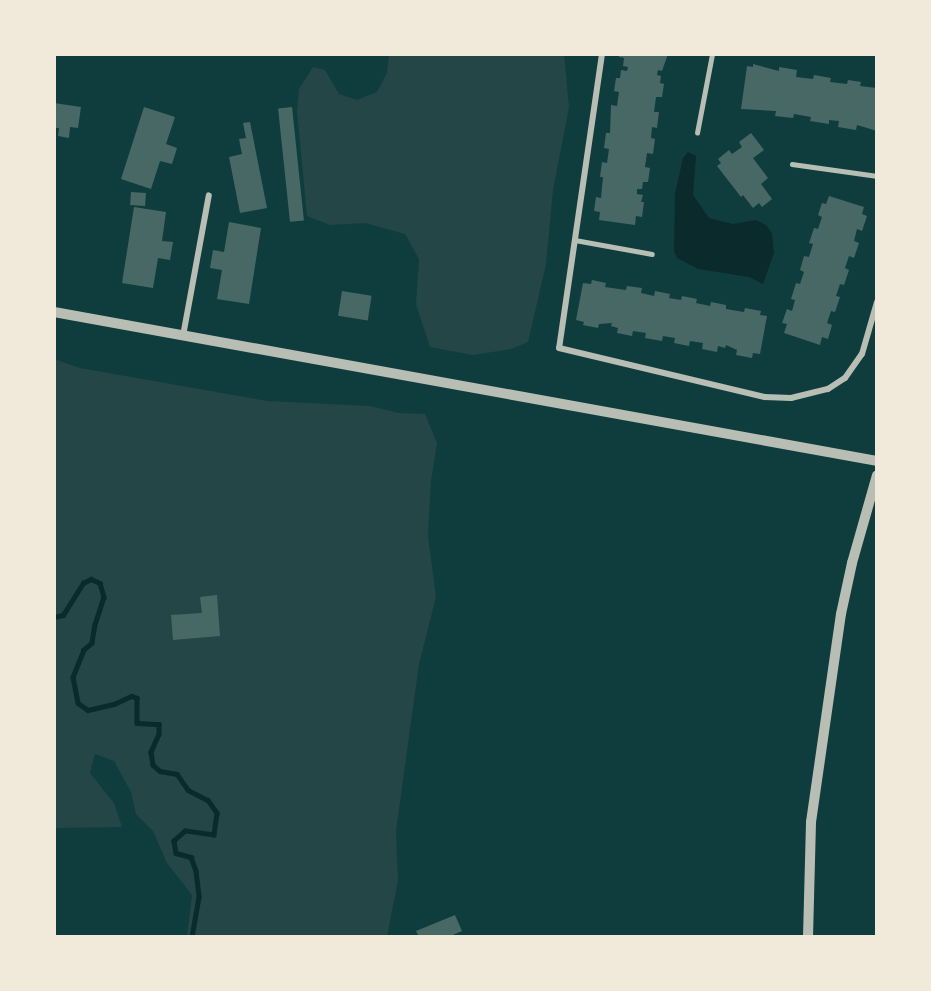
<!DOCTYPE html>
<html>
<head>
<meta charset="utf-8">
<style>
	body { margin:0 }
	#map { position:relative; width:931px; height:991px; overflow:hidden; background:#0f3d3e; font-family:Cabin,sans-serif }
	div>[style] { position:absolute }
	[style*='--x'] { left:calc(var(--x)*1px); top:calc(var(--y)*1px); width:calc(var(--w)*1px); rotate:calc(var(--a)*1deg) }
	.green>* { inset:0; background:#244646 }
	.water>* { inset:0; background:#0a2a2b }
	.stream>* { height:4.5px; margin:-2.25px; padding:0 2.25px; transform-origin:2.25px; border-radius:2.25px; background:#0a2a2b }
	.building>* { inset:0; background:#486865; transform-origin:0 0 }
	.service>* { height:4.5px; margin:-2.25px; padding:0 2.25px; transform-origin:2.25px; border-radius:2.25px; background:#b8beb3 }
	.minor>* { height:6px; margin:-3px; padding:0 3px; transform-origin:3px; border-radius:3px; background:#b8beb3 }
	.tertiary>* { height:10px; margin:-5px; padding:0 5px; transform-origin:5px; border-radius:5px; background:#b8beb3 }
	span { translate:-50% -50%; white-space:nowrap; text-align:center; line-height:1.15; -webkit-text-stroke:4.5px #f1e9da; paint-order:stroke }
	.frame { position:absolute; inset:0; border:56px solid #f1e9da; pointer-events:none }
</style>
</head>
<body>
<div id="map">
	<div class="green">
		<div style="clip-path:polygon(389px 54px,564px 54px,569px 107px,553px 190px,546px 264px,528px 342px,511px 349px,473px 355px,430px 347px,416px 305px,419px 259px,405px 234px,365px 223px,330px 225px,307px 216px,297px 111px,299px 89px,313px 67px,325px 70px,339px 94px,357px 100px,377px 92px,387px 73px)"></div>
		<div style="clip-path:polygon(54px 359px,80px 368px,267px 401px,370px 406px,399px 413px,425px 414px,437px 443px,431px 481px,428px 536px,436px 597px,419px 664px,396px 831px,398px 880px,387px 937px,187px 937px,192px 895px,167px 863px,153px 831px,136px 814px,131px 792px,114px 761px,95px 754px,90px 773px,114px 803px,122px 827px,54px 828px)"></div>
	</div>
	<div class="water">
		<div style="clip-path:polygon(688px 152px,696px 156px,693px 195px,709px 218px,733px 224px,756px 220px,766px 225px,772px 233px,774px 253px,763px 284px,749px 277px,698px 269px,677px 258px,674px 251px,675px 194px,683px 158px)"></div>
	</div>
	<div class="stream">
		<div style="--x:54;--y:617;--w:9;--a:-13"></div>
		<div style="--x:63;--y:615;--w:38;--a:-58"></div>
		<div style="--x:83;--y:583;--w:9;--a:-27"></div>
		<div style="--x:91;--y:579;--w:10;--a:24"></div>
		<div style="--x:100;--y:583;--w:15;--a:74"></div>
		<div style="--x:104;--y:597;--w:28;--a:108"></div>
		<div style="--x:95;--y:624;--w:19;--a:99"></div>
		<div style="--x:92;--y:643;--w:11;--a:139"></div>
		<div style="--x:84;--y:650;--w:29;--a:112"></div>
		<div style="--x:73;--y:677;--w:26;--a:79"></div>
		<div style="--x:78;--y:703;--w:12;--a:35"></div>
		<div style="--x:88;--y:710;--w:27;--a:-13"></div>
		<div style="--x:114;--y:704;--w:19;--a:-25"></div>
		<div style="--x:131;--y:696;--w:6;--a:18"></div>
		<div style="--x:137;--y:698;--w:25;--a:90"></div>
		<div style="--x:137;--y:723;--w:22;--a:3"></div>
		<div style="--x:159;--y:724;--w:10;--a:90"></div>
		<div style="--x:159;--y:734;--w:20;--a:114"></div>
		<div style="--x:151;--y:752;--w:13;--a:81"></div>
		<div style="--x:153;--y:765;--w:9;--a:41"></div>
		<div style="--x:160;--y:771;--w:17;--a:10"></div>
		<div style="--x:177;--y:774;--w:19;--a:55"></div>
		<div style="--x:188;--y:790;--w:22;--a:27"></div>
		<div style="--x:208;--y:800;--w:16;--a:55"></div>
		<div style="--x:217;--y:813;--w:22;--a:98"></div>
		<div style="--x:214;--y:835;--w:29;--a:-172"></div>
		<div style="--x:185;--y:831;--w:15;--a:138"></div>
		<div style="--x:174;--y:841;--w:12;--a:81"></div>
		<div style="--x:176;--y:853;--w:16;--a:15"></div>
		<div style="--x:191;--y:857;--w:15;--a:70"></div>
		<div style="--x:196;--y:871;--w:26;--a:83"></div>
		<div style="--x:199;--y:897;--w:41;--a:99.9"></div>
	</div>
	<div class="building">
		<div style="clip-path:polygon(619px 54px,668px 54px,662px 71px,658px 70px,657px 75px,661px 76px,660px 83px,664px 84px,662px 97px,656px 97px,654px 112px,659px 112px,657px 128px,652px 127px,651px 138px,655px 139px,653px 154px,647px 153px,645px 167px,650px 168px,648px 182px,643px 182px,642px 189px,637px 189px,637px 194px,643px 195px,641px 202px,644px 202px,642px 217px,636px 216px,635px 225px,599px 220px,600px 212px,594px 211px,596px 197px,601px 198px,603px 177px,600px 177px,602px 162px,607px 163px,609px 149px,604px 148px,606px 133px,610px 133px,611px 105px,617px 106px,619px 92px,614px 91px,616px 78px,620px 78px,621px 70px,627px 71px,628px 67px,623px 66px,624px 58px,619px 57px)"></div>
		<div style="clip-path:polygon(753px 64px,779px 71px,779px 67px,797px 70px,796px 77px,813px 79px,814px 75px,831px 78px,830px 82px,847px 84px,848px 80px,861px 82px,860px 86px,877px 88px,877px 131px,857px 125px,856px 130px,838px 127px,839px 121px,829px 120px,829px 124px,810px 121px,811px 117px,794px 114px,793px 118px,775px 116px,776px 111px,741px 109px,747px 66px,753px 67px)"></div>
		<div style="clip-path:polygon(54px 103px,81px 107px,78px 128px,70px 127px,69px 138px,58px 136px,59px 128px,54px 128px)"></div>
		<div style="clip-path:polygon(144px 107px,175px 117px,166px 144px,177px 148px,172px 164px,160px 161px,151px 189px,121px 179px)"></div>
		<div style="left:292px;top:107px;width:114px;height:14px;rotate:84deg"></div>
		<div style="clip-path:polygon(250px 122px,267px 208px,240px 213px,229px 157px,242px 154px,239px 139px,246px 138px,243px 123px)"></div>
		<div style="clip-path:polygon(751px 133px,764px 150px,753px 158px,768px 178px,761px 184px,772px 199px,762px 207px,759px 203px,753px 208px,743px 195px,741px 197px,717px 166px,721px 163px,718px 159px,729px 150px,732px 154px,742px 147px,739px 142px)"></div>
		<div style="left:131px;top:192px;width:15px;height:13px;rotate:4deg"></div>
		<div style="clip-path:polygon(829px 196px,864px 207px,862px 214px,867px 216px,862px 231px,857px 229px,854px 241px,859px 243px,854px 258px,849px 256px,845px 268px,849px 270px,844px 285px,840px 284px,836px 296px,840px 297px,835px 312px,831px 311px,827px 323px,832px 325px,828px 339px,822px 337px,820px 345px,784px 333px,787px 324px,782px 323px,787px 309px,792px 311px,795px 300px,791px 299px,796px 283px,800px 284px,804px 272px,800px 270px,804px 256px,809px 257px,813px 244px,809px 243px,814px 228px,818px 229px,822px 217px,818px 215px,822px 203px,826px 204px)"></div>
		<div style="clip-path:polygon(134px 207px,166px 212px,162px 241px,173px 242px,170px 260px,158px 258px,153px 288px,122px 283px)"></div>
		<div style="clip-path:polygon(229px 222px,261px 228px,249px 304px,217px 299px,222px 270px,210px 268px,213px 250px,224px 252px)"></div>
		<div style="clip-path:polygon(592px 280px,606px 283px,605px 287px,626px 290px,627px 286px,642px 288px,641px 293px,654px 296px,655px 291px,670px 294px,669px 298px,681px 300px,682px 296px,697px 299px,696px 303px,710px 306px,711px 302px,726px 305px,726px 309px,744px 312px,745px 308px,761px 311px,760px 315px,767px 316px,760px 354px,753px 353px,752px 358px,736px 355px,737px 350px,726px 345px,725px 348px,718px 346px,717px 352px,702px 349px,703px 343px,690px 341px,689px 346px,674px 343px,675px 338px,663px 336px,662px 341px,645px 338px,646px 333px,633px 331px,632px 336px,617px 333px,618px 328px,611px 326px,612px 323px,599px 324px,598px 328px,583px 325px,584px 322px,576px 320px,583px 283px,591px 284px)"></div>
		<div style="left:342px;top:291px;width:30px;height:25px;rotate:9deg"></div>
		<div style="clip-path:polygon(217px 595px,220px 636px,173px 640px,171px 615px,202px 613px,200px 597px)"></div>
		<div style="clip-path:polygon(455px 915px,462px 931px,448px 937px,419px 937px,416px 931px)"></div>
	</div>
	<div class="service">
		<div style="--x:697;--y:133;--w:80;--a:-79.2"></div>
		<div style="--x:792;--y:164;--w:86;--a:8"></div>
		<div style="--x:575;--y:240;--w:78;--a:10.3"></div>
	</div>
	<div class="minor">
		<div style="--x:602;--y:54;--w:297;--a:98.3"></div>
		<div style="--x:559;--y:348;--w:212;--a:13.4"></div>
		<div style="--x:765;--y:397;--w:26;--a:2"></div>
		<div style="--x:791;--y:398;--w:38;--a:-14"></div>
		<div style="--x:828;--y:389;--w:20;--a:-33"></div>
		<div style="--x:845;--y:378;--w:29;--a:-55"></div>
		<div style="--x:862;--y:354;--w:54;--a:-73.9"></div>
		<div style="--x:183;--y:336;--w:143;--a:-79.6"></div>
	</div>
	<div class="tertiary">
		<div style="--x:54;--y:312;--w:836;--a:10.26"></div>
		<div style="--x:808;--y:937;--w:115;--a:-88.5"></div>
		<div style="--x:811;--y:822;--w:210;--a:-81.8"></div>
		<div style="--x:841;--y:614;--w:52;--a:-77.8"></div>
		<div style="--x:852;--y:563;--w:91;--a:-74.1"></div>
	</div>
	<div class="frame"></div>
</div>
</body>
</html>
